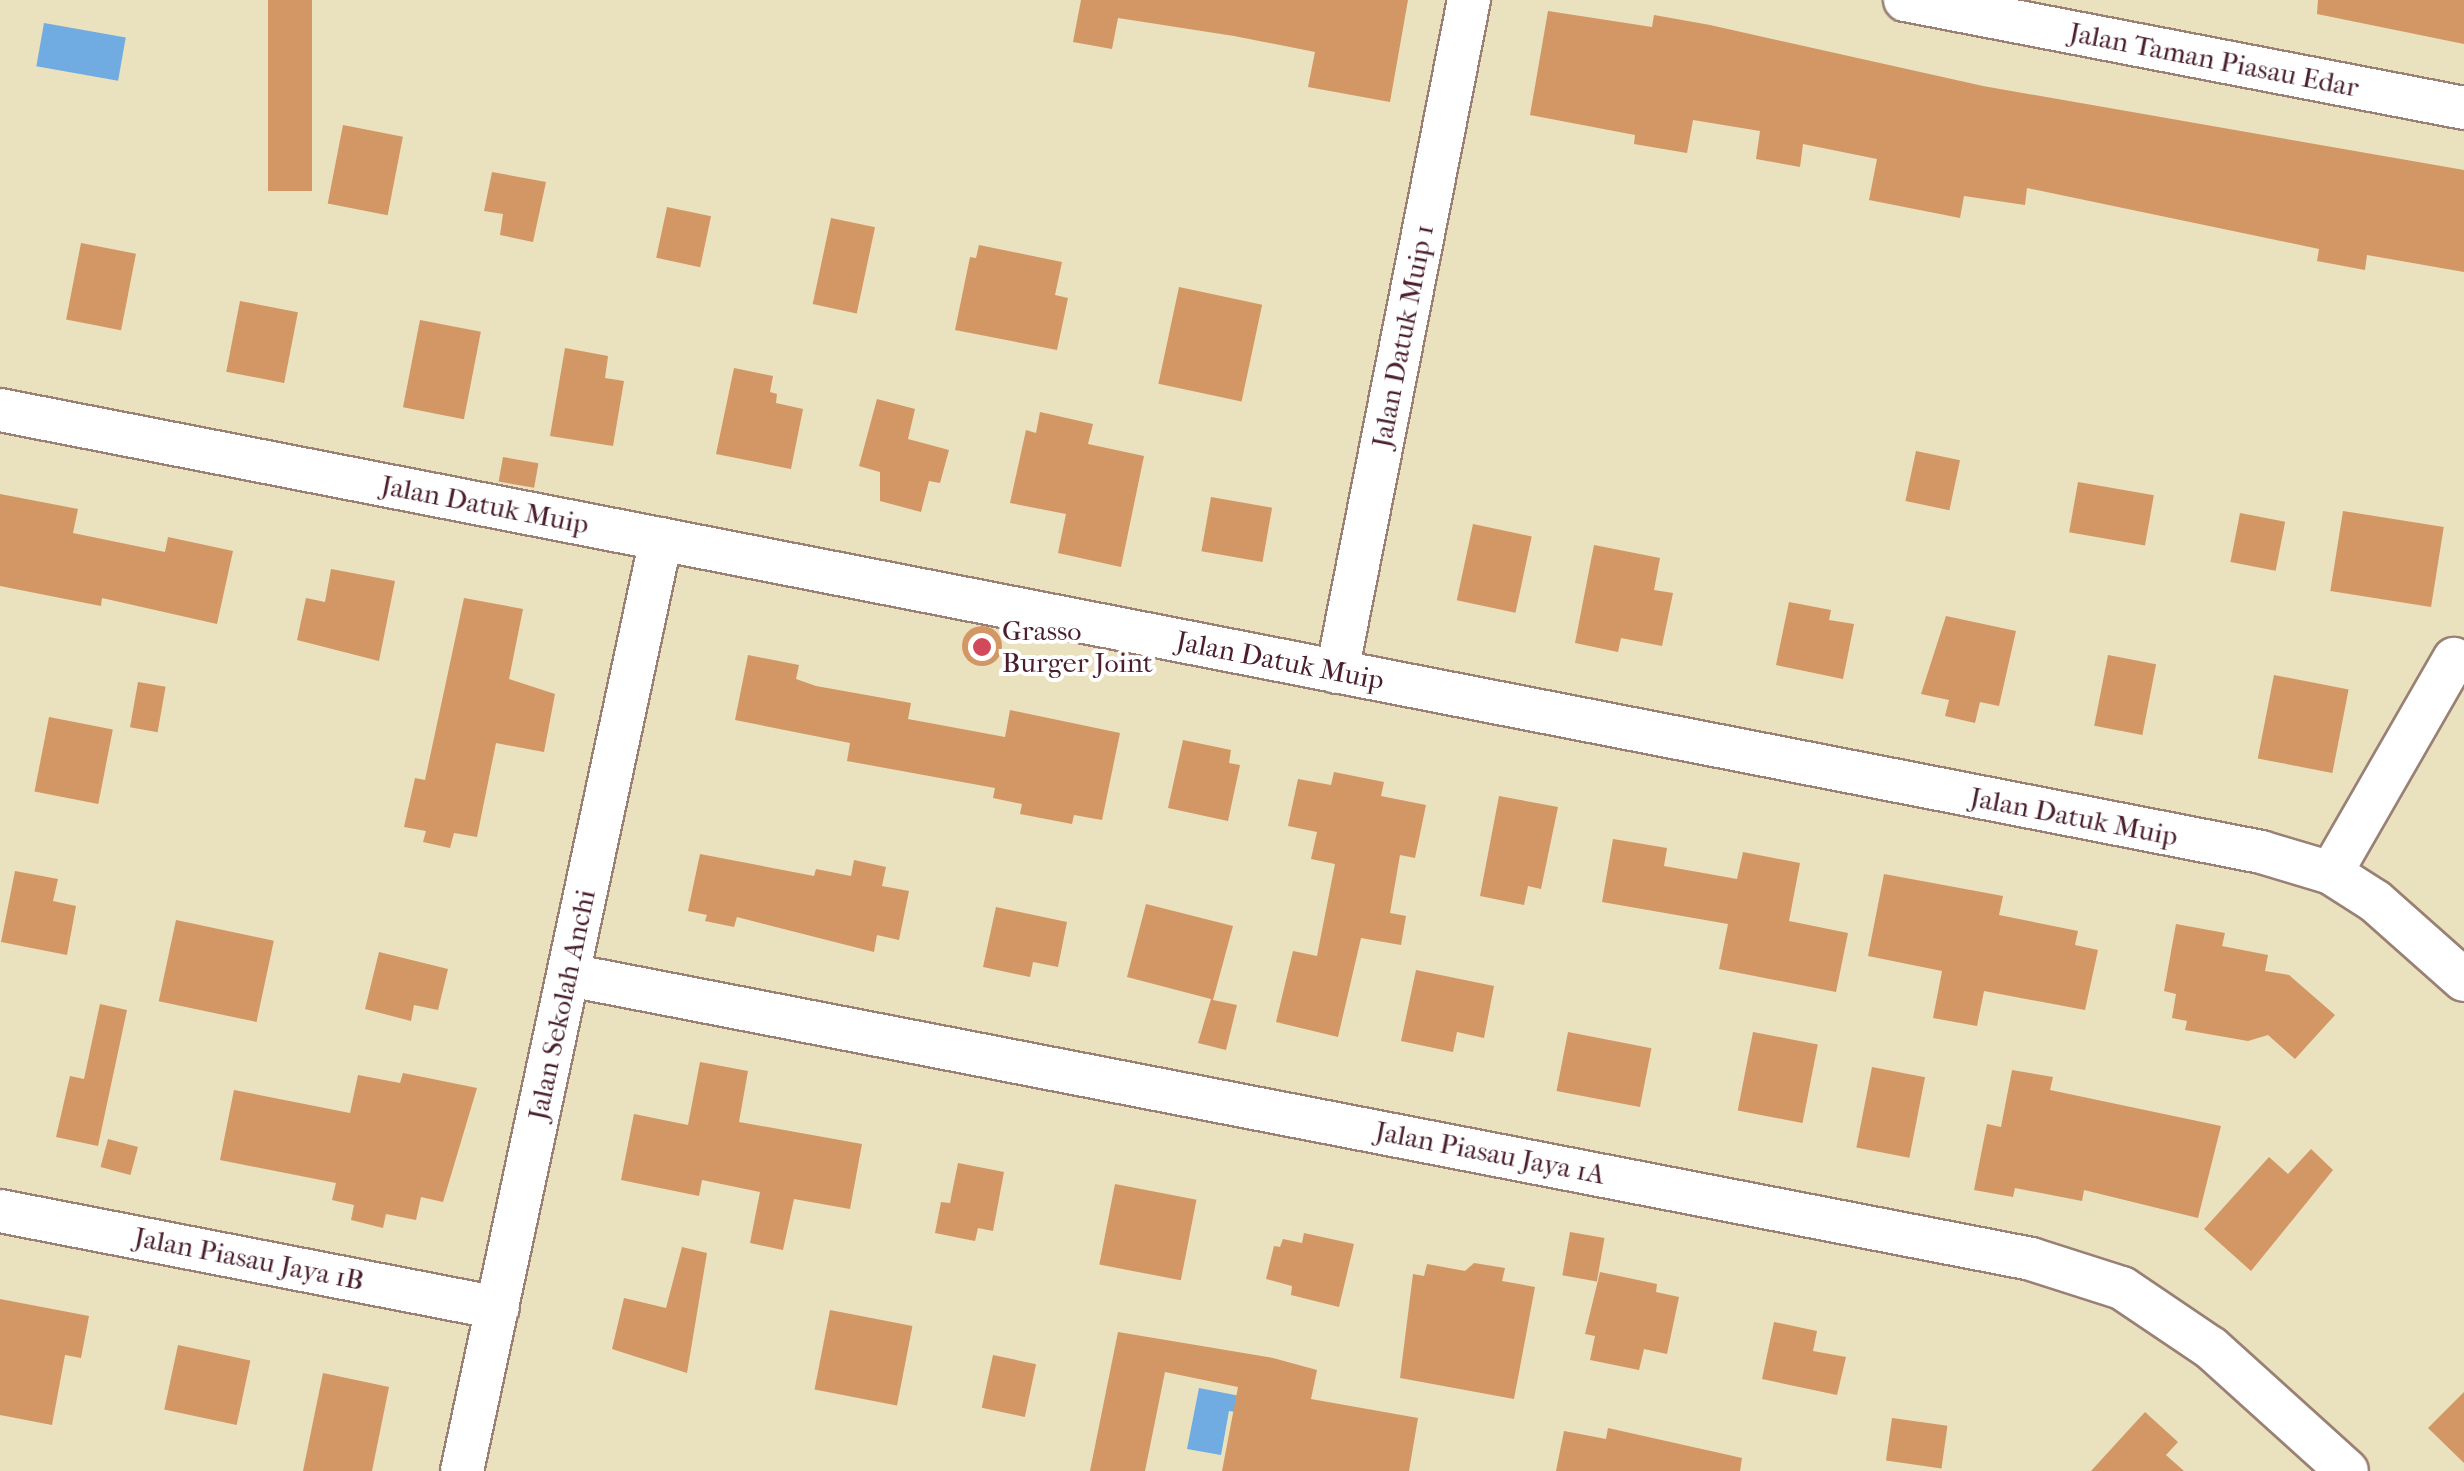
<!DOCTYPE html>
<html>
<head>
<meta charset="utf-8">
<style>
	body { margin:0 }
	#map { position:relative; width:2464px; height:1471px; overflow:hidden; background:#eae1bf; font-family:"IM FELL French Canon",serif }
	div>[style] { position:absolute }
	[style*='--x'] { left:calc(var(--x)*1px); top:calc(var(--y)*1px); width:calc(var(--w)*1px); rotate:calc(var(--a)*1deg) }
	.water>* { inset:0; background:#70abe1; transform-origin:0 0 }
	.building>* { inset:0; background:#d29764; transform-origin:0 0 }
	.round { border-radius:50% }
	.roads { filter:drop-shadow(2px 0 #9a8075) drop-shadow(-2px 0 #9a8075) drop-shadow(0 2px #9a8075) drop-shadow(0 -2px #9a8075) }
	.minor>* { height:42px; margin:-21px; padding:0 21px; transform-origin:21px; border-radius:21px; background:#fff }
	.dots>* { width:28px; height:28px; translate:-50% -50%; box-sizing:border-box; border:5px solid #fff; border-radius:50% }
	span { translate:-50% -50%; white-space:nowrap; text-align:center; line-height:1.15; -webkit-text-stroke:8px #fff; paint-order:stroke }
	.street-label { font-size:28px; color:#4a1f2b }
	.poi-label { font-size:28px; color:#4a1f2b }
	.left { translate:0 -50%; text-align:left }
</style>
</head>
<body>
<div id="map">
	<div class="water">
		<div style="left:44px;top:23px;width:83px;height:44px;rotate:10deg"></div>
		<div style="clip-path:polygon(1199px 1388px,1245px 1397px,1242px 1413px,1229px 1411px,1221px 1455px,1187px 1449px)"></div>
	</div>
	<div class="building">
		<div style="left:268px;top:0;width:44px;height:191px"></div>
		<div style="clip-path:polygon(1081px 0,1408px 0,1390px 102px,1308px 87px,1315px 52px,1234px 36px,1118px 18px,1112px 49px,1073px 42px)"></div>
		<div style="clip-path:polygon(2318px 0,2464px 0,2464px 44px,2317px 14px)"></div>
		<div style="clip-path:polygon(1548px 11px,1652px 27px,1654px 15px,1710px 25px,1983px 86px,2464px 170px,2464px 272px,2367px 255px,2365px 270px,2317px 261px,2319px 249px,2027px 188px,2025px 205px,1964px 196px,1960px 218px,1869px 200px,1877px 159px,1803px 144px,1800px 167px,1756px 159px,1760px 131px,1693px 120px,1687px 153px,1634px 144px,1635px 135px,1530px 115px)"></div>
		<div style="left:343px;top:125px;width:61px;height:80px;rotate:11deg"></div>
		<div style="clip-path:polygon(492px 172px,546px 182px,533px 242px,500px 235px,503px 214px,484px 211px)"></div>
		<div style="left:667px;top:207px;width:45px;height:52px;rotate:12deg"></div>
		<div style="left:831px;top:218px;width:45px;height:88px;rotate:12deg"></div>
		<div style="left:81px;top:243px;width:56px;height:78px;rotate:11deg"></div>
		<div style="clip-path:polygon(979px 245px,1062px 262px,1055px 295px,1068px 298px,1057px 350px,955px 330px,970px 257px,976px 258px)"></div>
		<div style="left:1179px;top:287px;width:85px;height:99px;rotate:12deg"></div>
		<div style="left:240px;top:301px;width:59px;height:72px;rotate:11deg"></div>
		<div style="left:420px;top:320px;width:62px;height:89px;rotate:11deg"></div>
		<div style="clip-path:polygon(565px 348px,608px 356px,605px 378px,624px 381px,613px 446px,550px 436px)"></div>
		<div style="clip-path:polygon(734px 368px,773px 376px,770px 392px,777px 394px,776px 403px,803px 409px,791px 469px,716px 454px)"></div>
		<div style="clip-path:polygon(877px 399px,915px 409px,908px 439px,949px 450px,940px 483px,929px 481px,921px 512px,880px 501px,880px 472px,859px 466px)"></div>
		<div style="clip-path:polygon(1040px 412px,1093px 424px,1088px 444px,1144px 456px,1121px 567px,1058px 553px,1066px 514px,1010px 503px,1026px 430px,1036px 433px)"></div>
		<div style="left:1916px;top:451px;width:45px;height:51px;rotate:12deg"></div>
		<div style="left:503px;top:457px;width:36px;height:25px;rotate:10deg"></div>
		<div style="left:2078px;top:482px;width:77px;height:51px;rotate:10deg"></div>
		<div style="clip-path:polygon(0 494px,78px 509px,73px 533px,165px 552px,168px 537px,233px 551px,217px 624px,102px 598px,101px 606px,0 586px)"></div>
		<div style="left:1211px;top:497px;width:62px;height:55px;rotate:10deg"></div>
		<div style="left:2343px;top:511px;width:102px;height:81px;rotate:9deg"></div>
		<div style="left:2240px;top:513px;width:46px;height:50px;rotate:11deg"></div>
		<div style="left:1473px;top:524px;width:60px;height:78px;rotate:12deg"></div>
		<div style="clip-path:polygon(1594px 545px,1660px 558px,1654px 590px,1673px 593px,1662px 646px,1621px 638px,1618px 652px,1575px 643px)"></div>
		<div style="clip-path:polygon(331px 569px,395px 581px,379px 661px,297px 640px,306px 598px,325px 602px)"></div>
		<div style="clip-path:polygon(464px 598px,523px 609px,509px 679px,555px 694px,544px 752px,496px 743px,477px 837px,454px 833px,450px 848px,423px 842px,426px 831px,404px 827px,415px 778px,425px 780px)"></div>
		<div style="clip-path:polygon(1789px 602px,1831px 610px,1829px 620px,1854px 624px,1843px 679px,1776px 665px)"></div>
		<div style="clip-path:polygon(1946px 616px,2016px 631px,1999px 706px,1980px 702px,1975px 723px,1945px 716px,1949px 700px,1921px 694px)"></div>
		<div class="round" style="left:962px;top:626px;width:40px;height:40px"></div>
		<div style="clip-path:polygon(748px 655px,799px 665px,796px 679px,816px 686px,911px 703px,908px 719px,1005px 737px,1010px 710px,1120px 733px,1102px 820px,1074px 815px,1072px 824px,1020px 814px,1022px 804px,993px 798px,995px 788px,847px 761px,850px 743px,735px 720px)"></div>
		<div style="left:2108px;top:655px;width:49px;height:72px;rotate:11deg"></div>
		<div style="left:2274px;top:675px;width:76px;height:85px;rotate:11deg"></div>
		<div style="left:138px;top:682px;width:28px;height:46px;rotate:10deg"></div>
		<div style="left:49px;top:717px;width:65px;height:76px;rotate:11deg"></div>
		<div style="clip-path:polygon(1183px 740px,1231px 750px,1229px 763px,1240px 765px,1228px 821px,1168px 808px)"></div>
		<div style="clip-path:polygon(1334px 772px,1384px 782px,1381px 796px,1426px 805px,1415px 858px,1400px 855px,1390px 913px,1406px 916px,1401px 945px,1361px 938px,1338px 1037px,1276px 1022px,1293px 951px,1317px 956px,1335px 864px,1311px 859px,1317px 832px,1288px 826px,1298px 779px,1331px 785px)"></div>
		<div style="clip-path:polygon(1499px 796px,1558px 807px,1541px 889px,1528px 886px,1524px 905px,1480px 896px)"></div>
		<div style="clip-path:polygon(1613px 839px,1667px 848px,1664px 866px,1737px 879px,1743px 852px,1800px 863px,1789px 921px,1848px 933px,1836px 992px,1719px 969px,1728px 924px,1602px 902px)"></div>
		<div style="clip-path:polygon(700px 854px,814px 876px,816px 869px,851px 876px,854px 860px,886px 867px,882px 886px,909px 891px,899px 940px,877px 935px,874px 952px,737px 917px,734px 927px,705px 921px,707px 915px,688px 911px)"></div>
		<div style="clip-path:polygon(15px 871px,58px 879px,53px 901px,76px 906px,67px 955px,1px 942px)"></div>
		<div style="clip-path:polygon(1884px 874px,2003px 896px,1999px 915px,2078px 931px,2075px 945px,2098px 950px,2085px 1010px,1984px 991px,1977px 1026px,1933px 1018px,1942px 971px,1868px 956px)"></div>
		<div style="clip-path:polygon(1146px 904px,1233px 926px,1213px 1000px,1237px 1005px,1226px 1050px,1198px 1043px,1211px 999px,1127px 977px)"></div>
		<div style="clip-path:polygon(996px 907px,1067px 922px,1058px 967px,1033px 962px,1030px 977px,983px 967px)"></div>
		<div style="left:176px;top:920px;width:100px;height:83px;rotate:12deg"></div>
		<div style="clip-path:polygon(2176px 924px,2225px 933px,2222px 946px,2268px 955px,2265px 971px,2289px 975px,2335px 1015px,2295px 1059px,2268px 1035px,2248px 1041px,2185px 1030px,2187px 1021px,2172px 1018px,2176px 994px,2164px 991px)"></div>
		<div style="clip-path:polygon(379px 952px,448px 969px,438px 1010px,414px 1005px,411px 1021px,365px 1009px)"></div>
		<div style="clip-path:polygon(1416px 970px,1494px 986px,1484px 1038px,1457px 1032px,1453px 1052px,1401px 1041px)"></div>
		<div style="clip-path:polygon(100px 1004px,127px 1010px,98px 1146px,56px 1137px,70px 1076px,84px 1079px)"></div>
		<div style="left:1568px;top:1032px;width:85px;height:60px;rotate:11deg"></div>
		<div style="left:1753px;top:1032px;width:66px;height:80px;rotate:11deg"></div>
		<div style="clip-path:polygon(700px 1062px,748px 1071px,739px 1122px,862px 1144px,850px 1209px,794px 1199px,783px 1250px,750px 1243px,760px 1192px,702px 1180px,699px 1196px,621px 1180px,634px 1114px,688px 1125px)"></div>
		<div style="left:1872px;top:1067px;width:54px;height:82px;rotate:11deg"></div>
		<div style="clip-path:polygon(2012px 1070px,2053px 1077px,2050px 1090px,2221px 1126px,2198px 1218px,2084px 1190px,2082px 1201px,2015px 1188px,2013px 1197px,1974px 1190px,1987px 1124px,2001px 1127px)"></div>
		<div style="clip-path:polygon(403px 1073px,477px 1088px,443px 1202px,421px 1197px,416px 1220px,386px 1214px,383px 1228px,351px 1220px,354px 1205px,332px 1200px,336px 1183px,220px 1160px,234px 1090px,350px 1113px,358px 1075px,400px 1083px)"></div>
		<div style="left:108px;top:1139px;width:31px;height:29px;rotate:15deg"></div>
		<div style="clip-path:polygon(2311px 1149px,2333px 1170px,2251px 1271px,2204px 1229px,2269px 1157px,2288px 1174px)"></div>
		<div style="clip-path:polygon(958px 1163px,1004px 1172px,993px 1231px,978px 1228px,975px 1241px,935px 1233px,941px 1202px,950px 1203px)"></div>
		<div style="left:1115px;top:1184px;width:83px;height:82px;rotate:11deg"></div>
		<div style="left:1570px;top:1232px;width:35px;height:44px;rotate:10deg"></div>
		<div style="clip-path:polygon(1304px 1233px,1354px 1244px,1339px 1307px,1291px 1295px,1292px 1286px,1266px 1279px,1274px 1246px,1280px 1247px,1283px 1239px,1302px 1243px)"></div>
		<div style="clip-path:polygon(682px 1247px,707px 1253px,687px 1373px,612px 1349px,624px 1298px,666px 1308px)"></div>
		<div style="clip-path:polygon(1474px 1263px,1505px 1268px,1502px 1281px,1535px 1287px,1514px 1399px,1400px 1378px,1413px 1274px,1424px 1276px,1427px 1264px,1465px 1271px)"></div>
		<div style="clip-path:polygon(1600px 1272px,1657px 1284px,1656px 1292px,1679px 1297px,1667px 1354px,1644px 1349px,1639px 1370px,1590px 1360px,1595px 1336px,1585px 1334px)"></div>
		<div style="clip-path:polygon(0 1299px,89px 1316px,81px 1358px,65px 1355px,52px 1425px,0 1415px)"></div>
		<div style="left:830px;top:1310px;width:84px;height:81px;rotate:11deg"></div>
		<div style="clip-path:polygon(1774px 1322px,1817px 1331px,1813px 1351px,1846px 1357px,1837px 1395px,1762px 1379px)"></div>
		<div style="clip-path:polygon(1118px 1332px,1273px 1358px,1317px 1370px,1311px 1399px,1418px 1418px,1409px 1471px,1222px 1471px,1238px 1387px,1165px 1372px,1145px 1471px,1090px 1471px)"></div>
		<div style="left:178px;top:1345px;width:74px;height:66px;rotate:12deg"></div>
		<div style="left:993px;top:1355px;width:44px;height:54px;rotate:12deg"></div>
		<div style="clip-path:polygon(323px 1373px,389px 1387px,372px 1471px,303px 1471px)"></div>
		<div style="clip-path:polygon(2464px 1392px,2464px 1463px,2428px 1428px)"></div>
		<div style="clip-path:polygon(2145px 1412px,2178px 1442px,2166px 1455px,2184px 1471px,2091px 1471px)"></div>
		<div style="left:1892px;top:1418px;width:56px;height:43px;rotate:8deg"></div>
		<div style="clip-path:polygon(1608px 1428px,1742px 1458px,1740px 1471px,1556px 1471px,1564px 1431px,1606px 1439px)"></div>
	</div>
	<div class="roads">
		<div class="minor">
			<div style="--x:1905;--y:0;--w:569;--a:10.93"></div>
			<div style="--x:0;--y:410;--w:2304;--a:11.06"></div>
			<div style="--x:2261;--y:852;--w:73;--a:16.7"></div>
			<div style="--x:2331;--y:873;--w:52;--a:32.5"></div>
			<div style="--x:2375;--y:901;--w:119;--a:41.6"></div>
			<div style="--x:1337;--y:672;--w:685;--a:-78.89"></div>
			<div style="--x:2331;--y:873;--w:247;--a:-60.1"></div>
			<div style="--x:569;--y:975;--w:1489;--a:10.99"></div>
			<div style="--x:2031;--y:1259;--w:96;--a:17.7"></div>
			<div style="--x:2122;--y:1288;--w:107;--a:34"></div>
			<div style="--x:2211;--y:1348;--w:183;--a:42.1"></div>
			<div style="--x:0;--y:1211;--w:507;--a:11.02"></div>
			<div style="--x:462;--y:1471;--w:953;--a:-77.95"></div>
		</div>
	</div>
	<div class="dots">
		<div style="left:982px;top:647px;background:#d1495b"></div>
	</div>
	<div class="street-label">
		<span style="left:2214px;top:60px;rotate:11deg">Jalan Taman Piasau Edar</span>
		<span style="left:1403px;top:336px;rotate:-79deg">Jalan Datuk Muip 1</span>
		<span style="left:485px;top:505px;rotate:11deg">Jalan Datuk Muip</span>
		<span style="left:1280px;top:661px;rotate:11deg">Jalan Datuk Muip</span>
		<span style="left:2074px;top:817px;rotate:11deg">Jalan Datuk Muip</span>
		<span style="left:562px;top:1005px;rotate:-78deg">Jalan Sekolah Anchi</span>
		<span style="left:1490px;top:1153px;rotate:11deg">Jalan Piasau Jaya 1A</span>
		<span style="left:249px;top:1259px;rotate:11deg">Jalan Piasau Jaya 1B</span>
	</div>
	<div class="poi-label">
		<span class="left" style="left:1002px;top:647px">Grasso<br>Burger Joint</span>
	</div>
</div>
</body>
</html>
